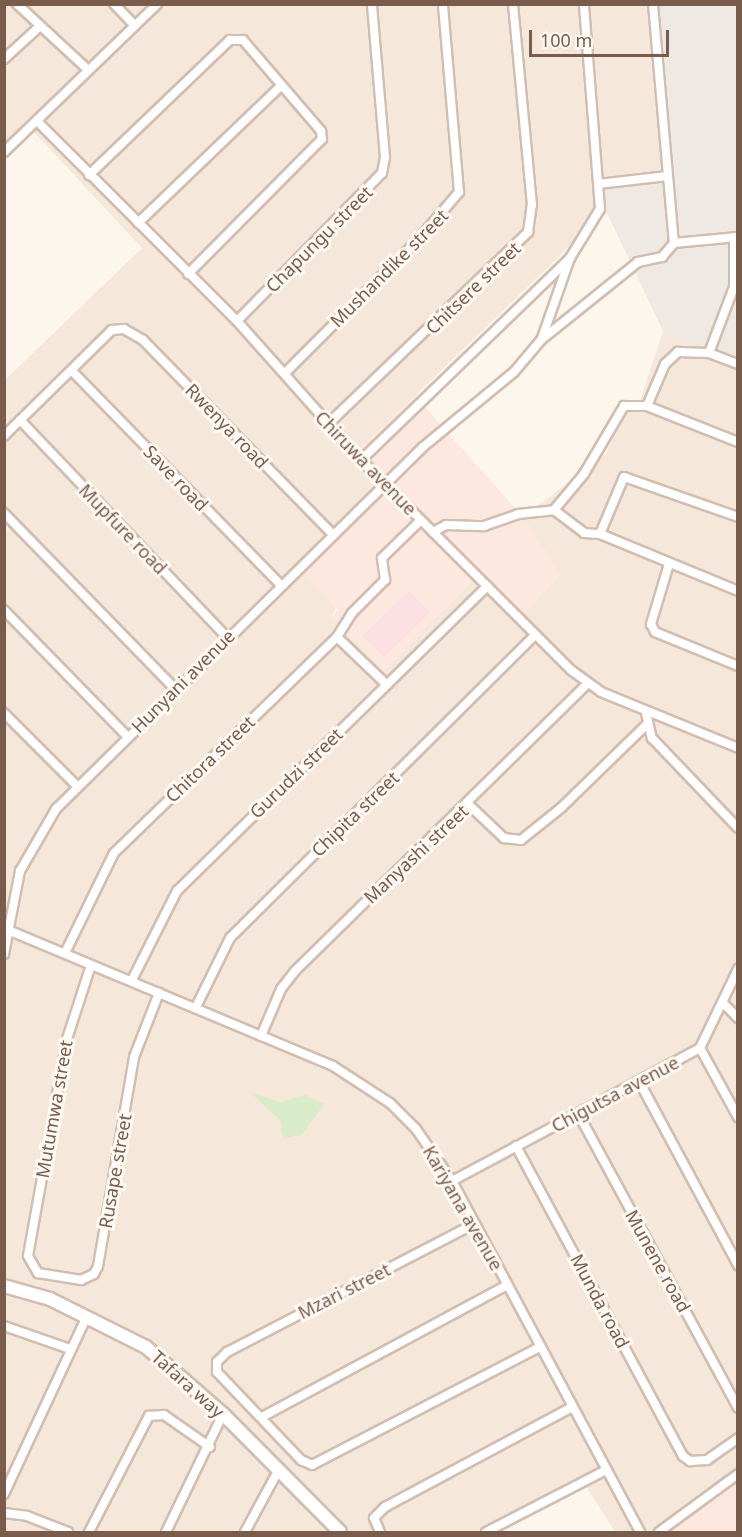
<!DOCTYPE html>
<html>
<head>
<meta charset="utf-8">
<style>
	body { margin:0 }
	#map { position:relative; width:742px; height:1537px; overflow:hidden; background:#fdf6ec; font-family:"Noto Sans",sans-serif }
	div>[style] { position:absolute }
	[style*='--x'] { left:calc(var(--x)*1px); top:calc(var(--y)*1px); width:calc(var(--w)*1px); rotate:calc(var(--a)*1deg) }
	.residential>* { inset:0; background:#f5e8da }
	.commercial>* { inset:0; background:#fde8e0 }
	.industrial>* { inset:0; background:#efe9e4 }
	.medical>* { inset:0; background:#fbdfe3; transform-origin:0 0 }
	.green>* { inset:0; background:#d8ecc9 }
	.roads { filter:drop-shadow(2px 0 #d1beb0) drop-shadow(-2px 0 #d1beb0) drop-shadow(0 2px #d1beb0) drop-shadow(0 -2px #d1beb0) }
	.street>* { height:8px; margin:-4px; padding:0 4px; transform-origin:4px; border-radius:4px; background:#fff }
	.secondary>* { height:12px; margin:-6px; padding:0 6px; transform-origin:6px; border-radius:6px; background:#fff }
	span { translate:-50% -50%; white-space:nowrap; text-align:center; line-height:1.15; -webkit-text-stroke:6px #fffaf3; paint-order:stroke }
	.street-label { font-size:18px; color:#7a5c4d }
	.frame { position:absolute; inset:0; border:6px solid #7a5c4d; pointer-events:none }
	.scale { position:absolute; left:529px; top:30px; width:140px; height:27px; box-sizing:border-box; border:3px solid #7a5c4d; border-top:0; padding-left:8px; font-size:18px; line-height:21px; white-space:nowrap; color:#7a5c4d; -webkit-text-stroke:4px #fffaf3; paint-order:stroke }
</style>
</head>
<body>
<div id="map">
	<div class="residential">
		<div style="clip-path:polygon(5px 5px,657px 5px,662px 178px,603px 186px,606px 211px,361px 448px,394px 481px,331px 618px,523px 517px,606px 454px,626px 407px,637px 410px,663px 331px,737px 359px,737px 1473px,660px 1532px,615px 1532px,581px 1478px,495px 1532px,5px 1532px,4px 534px,9px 529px,5px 524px,5px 380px,142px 248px,33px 131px,5px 158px)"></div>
	</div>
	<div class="commercial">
		<div style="clip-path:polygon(415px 396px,523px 517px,561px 574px,524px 614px,481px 573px,384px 670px,331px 617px,338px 610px,300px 569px,393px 481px,361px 448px)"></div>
		<div style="clip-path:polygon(737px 1473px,737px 1532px,660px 1532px)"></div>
	</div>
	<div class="industrial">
		<div style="clip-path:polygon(657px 5px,737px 5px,737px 359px,663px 331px,606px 211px,603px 186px,662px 178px)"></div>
	</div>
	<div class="medical">
		<div style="left:409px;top:591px;width:30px;height:64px;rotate:46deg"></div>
	</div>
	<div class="green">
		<div style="clip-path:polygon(251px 1093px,281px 1102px,306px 1095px,324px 1104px,302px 1135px,283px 1138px,280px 1120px)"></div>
	</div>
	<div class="roads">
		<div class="street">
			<div style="--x:17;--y:4;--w:94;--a:42.8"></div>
			<div style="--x:114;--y:4;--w:28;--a:46"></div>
			<div style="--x:653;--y:4;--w:240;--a:85"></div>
			<div style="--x:674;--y:243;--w:64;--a:-5.4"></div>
			<div style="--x:4;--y:59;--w:47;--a:-42.4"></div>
			<div style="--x:37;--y:121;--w:283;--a:45"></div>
			<div style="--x:237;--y:321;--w:186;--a:48.3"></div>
			<div style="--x:361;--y:460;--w:297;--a:45"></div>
			<div style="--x:571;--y:670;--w:37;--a:36"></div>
			<div style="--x:601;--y:692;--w:148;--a:22.2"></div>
			<div style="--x:4;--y:152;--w:213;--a:-44"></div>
			<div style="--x:89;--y:175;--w:195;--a:-43.8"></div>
			<div style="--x:230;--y:40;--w:13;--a:0"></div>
			<div style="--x:243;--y:40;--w:120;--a:49.4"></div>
			<div style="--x:321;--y:131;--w:8;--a:83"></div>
			<div style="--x:322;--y:139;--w:190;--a:134.8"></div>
			<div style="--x:598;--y:184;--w:70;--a:-6.5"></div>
			<div style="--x:138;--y:223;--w:198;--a:-43.8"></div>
			<div style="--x:237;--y:321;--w:207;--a:-45.6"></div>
			<div style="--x:382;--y:173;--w:16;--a:-79"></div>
			<div style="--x:385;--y:157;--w:154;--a:-94.9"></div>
			<div style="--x:542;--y:338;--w:85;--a:-70.7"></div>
			<div style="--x:570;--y:258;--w:57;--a:-58.5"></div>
			<div style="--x:600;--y:209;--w:206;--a:-94.5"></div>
			<div style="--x:709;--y:353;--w:71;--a:-69.3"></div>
			<div style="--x:734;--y:287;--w:50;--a:-90"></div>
			<div style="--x:72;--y:371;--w:299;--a:45.7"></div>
			<div style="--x:285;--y:373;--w:190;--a:-45"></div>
			<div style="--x:419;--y:239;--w:62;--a:-49.6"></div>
			<div style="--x:459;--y:192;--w:189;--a:-94.9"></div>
			<div style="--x:647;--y:406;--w:46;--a:-66.8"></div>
			<div style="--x:665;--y:364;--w:18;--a:-43"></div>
			<div style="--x:678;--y:352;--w:31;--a:2"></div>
			<div style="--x:709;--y:353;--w:31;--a:21"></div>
			<div style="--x:20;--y:420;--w:300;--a:46.4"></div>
			<div style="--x:327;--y:425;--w:279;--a:-43.8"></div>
			<div style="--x:528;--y:232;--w:27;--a:-82"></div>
			<div style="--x:532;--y:205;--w:202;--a:-95.4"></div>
			<div style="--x:4;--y:436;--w:151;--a:-44.5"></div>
			<div style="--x:112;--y:330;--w:12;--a:-5"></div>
			<div style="--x:124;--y:329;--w:22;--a:30"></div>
			<div style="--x:143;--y:340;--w:271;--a:45.7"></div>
			<div style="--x:738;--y:442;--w:98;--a:-158.4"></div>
			<div style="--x:647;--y:406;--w:23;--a:180"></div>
			<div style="--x:624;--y:406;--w:79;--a:120.5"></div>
			<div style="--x:584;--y:474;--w:47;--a:129.8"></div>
			<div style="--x:554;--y:510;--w:38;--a:37"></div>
			<div style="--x:584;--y:533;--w:16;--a:4"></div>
			<div style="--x:600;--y:534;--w:149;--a:22.4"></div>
			<div style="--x:361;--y:460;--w:291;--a:-44"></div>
			<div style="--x:4;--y:513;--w:245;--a:45.8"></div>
			<div style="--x:433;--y:532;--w:15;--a:-28"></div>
			<div style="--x:446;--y:525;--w:38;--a:2"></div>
			<div style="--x:484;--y:526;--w:36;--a:-19"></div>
			<div style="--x:518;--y:514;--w:36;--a:-6"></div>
			<div style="--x:600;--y:534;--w:62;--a:-67.2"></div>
			<div style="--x:624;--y:477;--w:121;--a:19.3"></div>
			<div style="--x:669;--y:564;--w:63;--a:106.7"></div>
			<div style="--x:651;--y:624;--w:9;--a:63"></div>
			<div style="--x:655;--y:632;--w:90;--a:22.3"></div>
			<div style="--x:4;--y:610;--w:176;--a:45.7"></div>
			<div style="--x:337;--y:637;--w:28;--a:-58"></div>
			<div style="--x:352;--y:613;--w:47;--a:-45"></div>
			<div style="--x:385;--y:580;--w:22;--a:-98"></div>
			<div style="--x:382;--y:558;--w:54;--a:-44.3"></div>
			<div style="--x:4;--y:713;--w:103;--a:45"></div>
			<div style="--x:646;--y:713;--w:26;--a:77"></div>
			<div style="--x:652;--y:738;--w:124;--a:46.3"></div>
			<div style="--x:468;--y:804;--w:50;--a:43.4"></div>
			<div style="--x:504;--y:838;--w:17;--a:7"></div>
			<div style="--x:521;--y:840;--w:53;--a:-38.8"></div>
			<div style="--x:562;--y:807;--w:117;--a:-44.3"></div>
			<div style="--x:8;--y:930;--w:352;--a:22.7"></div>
			<div style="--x:333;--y:1066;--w:68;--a:33"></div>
			<div style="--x:390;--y:1103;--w:37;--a:45"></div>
			<div style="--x:416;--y:1129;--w:63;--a:55.3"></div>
			<div style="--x:452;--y:1181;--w:398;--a:61.8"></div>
			<div style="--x:65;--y:953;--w:111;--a:-63.9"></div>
			<div style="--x:114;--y:853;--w:310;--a:-44.1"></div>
			<div style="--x:337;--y:637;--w:69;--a:43.8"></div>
			<div style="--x:4;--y:954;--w:85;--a:-79.1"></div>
			<div style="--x:20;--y:871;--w:72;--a:-59.9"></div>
			<div style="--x:56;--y:809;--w:515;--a:-44.61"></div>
			<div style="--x:423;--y:447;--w:118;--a:-39.5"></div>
			<div style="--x:514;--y:372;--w:42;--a:-49.8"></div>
			<div style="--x:541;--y:340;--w:124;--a:-38.8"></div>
			<div style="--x:638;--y:262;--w:25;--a:-12"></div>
			<div style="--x:662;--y:257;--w:18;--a:-49"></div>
			<div style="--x:91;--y:965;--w:78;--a:108"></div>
			<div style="--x:67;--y:1039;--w:220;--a:100.2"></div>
			<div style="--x:28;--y:1256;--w:20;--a:60"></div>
			<div style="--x:38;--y:1273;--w:44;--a:9.2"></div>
			<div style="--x:81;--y:1280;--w:14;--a:-25"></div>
			<div style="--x:94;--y:1274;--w:9;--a:-63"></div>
			<div style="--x:98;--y:1266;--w:212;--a:-80.2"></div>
			<div style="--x:134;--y:1057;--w:69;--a:-68.7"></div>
			<div style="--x:132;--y:980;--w:100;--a:-63.2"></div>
			<div style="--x:177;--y:891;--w:435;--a:-44.5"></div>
			<div style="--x:724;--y:1004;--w:20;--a:45"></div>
			<div style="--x:196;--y:1007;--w:77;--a:-63.8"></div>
			<div style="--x:230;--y:938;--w:430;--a:-44.8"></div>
			<div style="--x:261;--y:1036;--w:51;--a:-66.9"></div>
			<div style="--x:281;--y:989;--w:23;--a:-52"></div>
			<div style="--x:295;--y:971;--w:409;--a:-44.5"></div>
			<div style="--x:700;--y:1048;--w:79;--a:61.2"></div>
			<div style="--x:640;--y:1083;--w:207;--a:61.7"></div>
			<div style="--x:579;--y:1115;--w:333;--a:61.5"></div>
			<div style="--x:516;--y:1146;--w:352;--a:61.7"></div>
			<div style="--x:683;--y:1456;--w:9;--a:36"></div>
			<div style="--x:690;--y:1461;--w:17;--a:-3"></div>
			<div style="--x:707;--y:1460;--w:38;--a:-35"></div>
			<div style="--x:452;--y:1181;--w:281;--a:-28.2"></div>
			<div style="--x:700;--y:1048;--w:88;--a:-64.3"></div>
			<div style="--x:474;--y:1224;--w:278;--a:152.6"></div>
			<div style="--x:227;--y:1352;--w:14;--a:135"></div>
			<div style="--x:217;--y:1362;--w:10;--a:90"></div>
			<div style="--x:217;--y:1372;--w:122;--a:46.3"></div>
			<div style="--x:301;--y:1460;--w:12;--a:24"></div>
			<div style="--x:312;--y:1465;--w:257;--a:-27.4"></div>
			<div style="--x:4;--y:1326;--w:70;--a:19.2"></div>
			<div style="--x:262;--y:1417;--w:278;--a:-28.3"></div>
			<div style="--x:4;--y:1494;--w:196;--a:-65"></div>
			<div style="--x:4;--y:1513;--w:23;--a:7"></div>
			<div style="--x:27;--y:1516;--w:44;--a:21.3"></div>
			<div style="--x:89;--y:1532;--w:131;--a:-62.7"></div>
			<div style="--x:149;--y:1416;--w:15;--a:-4"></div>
			<div style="--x:164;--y:1415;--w:56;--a:34.8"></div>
			<div style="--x:166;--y:1532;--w:131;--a:-64.2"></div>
			<div style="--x:245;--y:1532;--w:69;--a:-61.6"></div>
			<div style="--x:380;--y:1532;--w:15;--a:-113"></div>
			<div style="--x:374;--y:1518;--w:16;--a:-45"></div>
			<div style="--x:385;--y:1507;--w:212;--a:-28.1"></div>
			<div style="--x:486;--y:1532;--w:133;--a:-27.3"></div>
			<div style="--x:659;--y:1532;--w:98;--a:-36.3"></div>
		</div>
		<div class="secondary">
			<div style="--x:4;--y:1286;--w:48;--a:15.8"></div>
			<div style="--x:50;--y:1299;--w:107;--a:26.6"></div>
			<div style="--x:146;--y:1347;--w:102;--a:41"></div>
			<div style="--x:223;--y:1414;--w:166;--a:45.2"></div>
		</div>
	</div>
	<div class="street-label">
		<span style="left:319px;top:239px;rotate:-45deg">Chapungu street</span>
		<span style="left:389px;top:268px;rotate:-45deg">Mushandike street</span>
		<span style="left:473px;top:288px;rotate:-44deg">Chitsere street</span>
		<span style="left:227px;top:426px;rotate:46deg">Rwenya road</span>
		<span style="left:366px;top:463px;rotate:46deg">Chiruwa avenue</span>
		<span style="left:176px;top:478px;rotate:46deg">Save road</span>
		<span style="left:123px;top:529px;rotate:46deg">Mupfure road</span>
		<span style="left:183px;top:681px;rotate:-45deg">Hunyani avenue</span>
		<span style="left:210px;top:759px;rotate:-44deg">Chitora street</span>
		<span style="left:296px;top:773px;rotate:-44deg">Gurudzi street</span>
		<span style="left:355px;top:814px;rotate:-44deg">Chipita street</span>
		<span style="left:416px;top:854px;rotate:-43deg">Manyashi street</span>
		<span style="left:615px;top:1094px;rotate:-28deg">Chigutsa avenue</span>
		<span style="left:54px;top:1109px;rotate:-80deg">Mutumwa street</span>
		<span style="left:115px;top:1171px;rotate:-80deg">Rusape street</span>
		<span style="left:463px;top:1208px;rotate:60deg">Kariyana avenue</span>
		<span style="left:658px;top:1261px;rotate:61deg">Munene road</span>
		<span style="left:344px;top:1291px;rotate:-27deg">Mzari street</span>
		<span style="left:600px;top:1301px;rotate:62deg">Munda road</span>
		<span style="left:188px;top:1384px;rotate:42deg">Tafara way</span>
	</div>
	<div class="frame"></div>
	<div class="scale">100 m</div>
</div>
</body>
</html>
